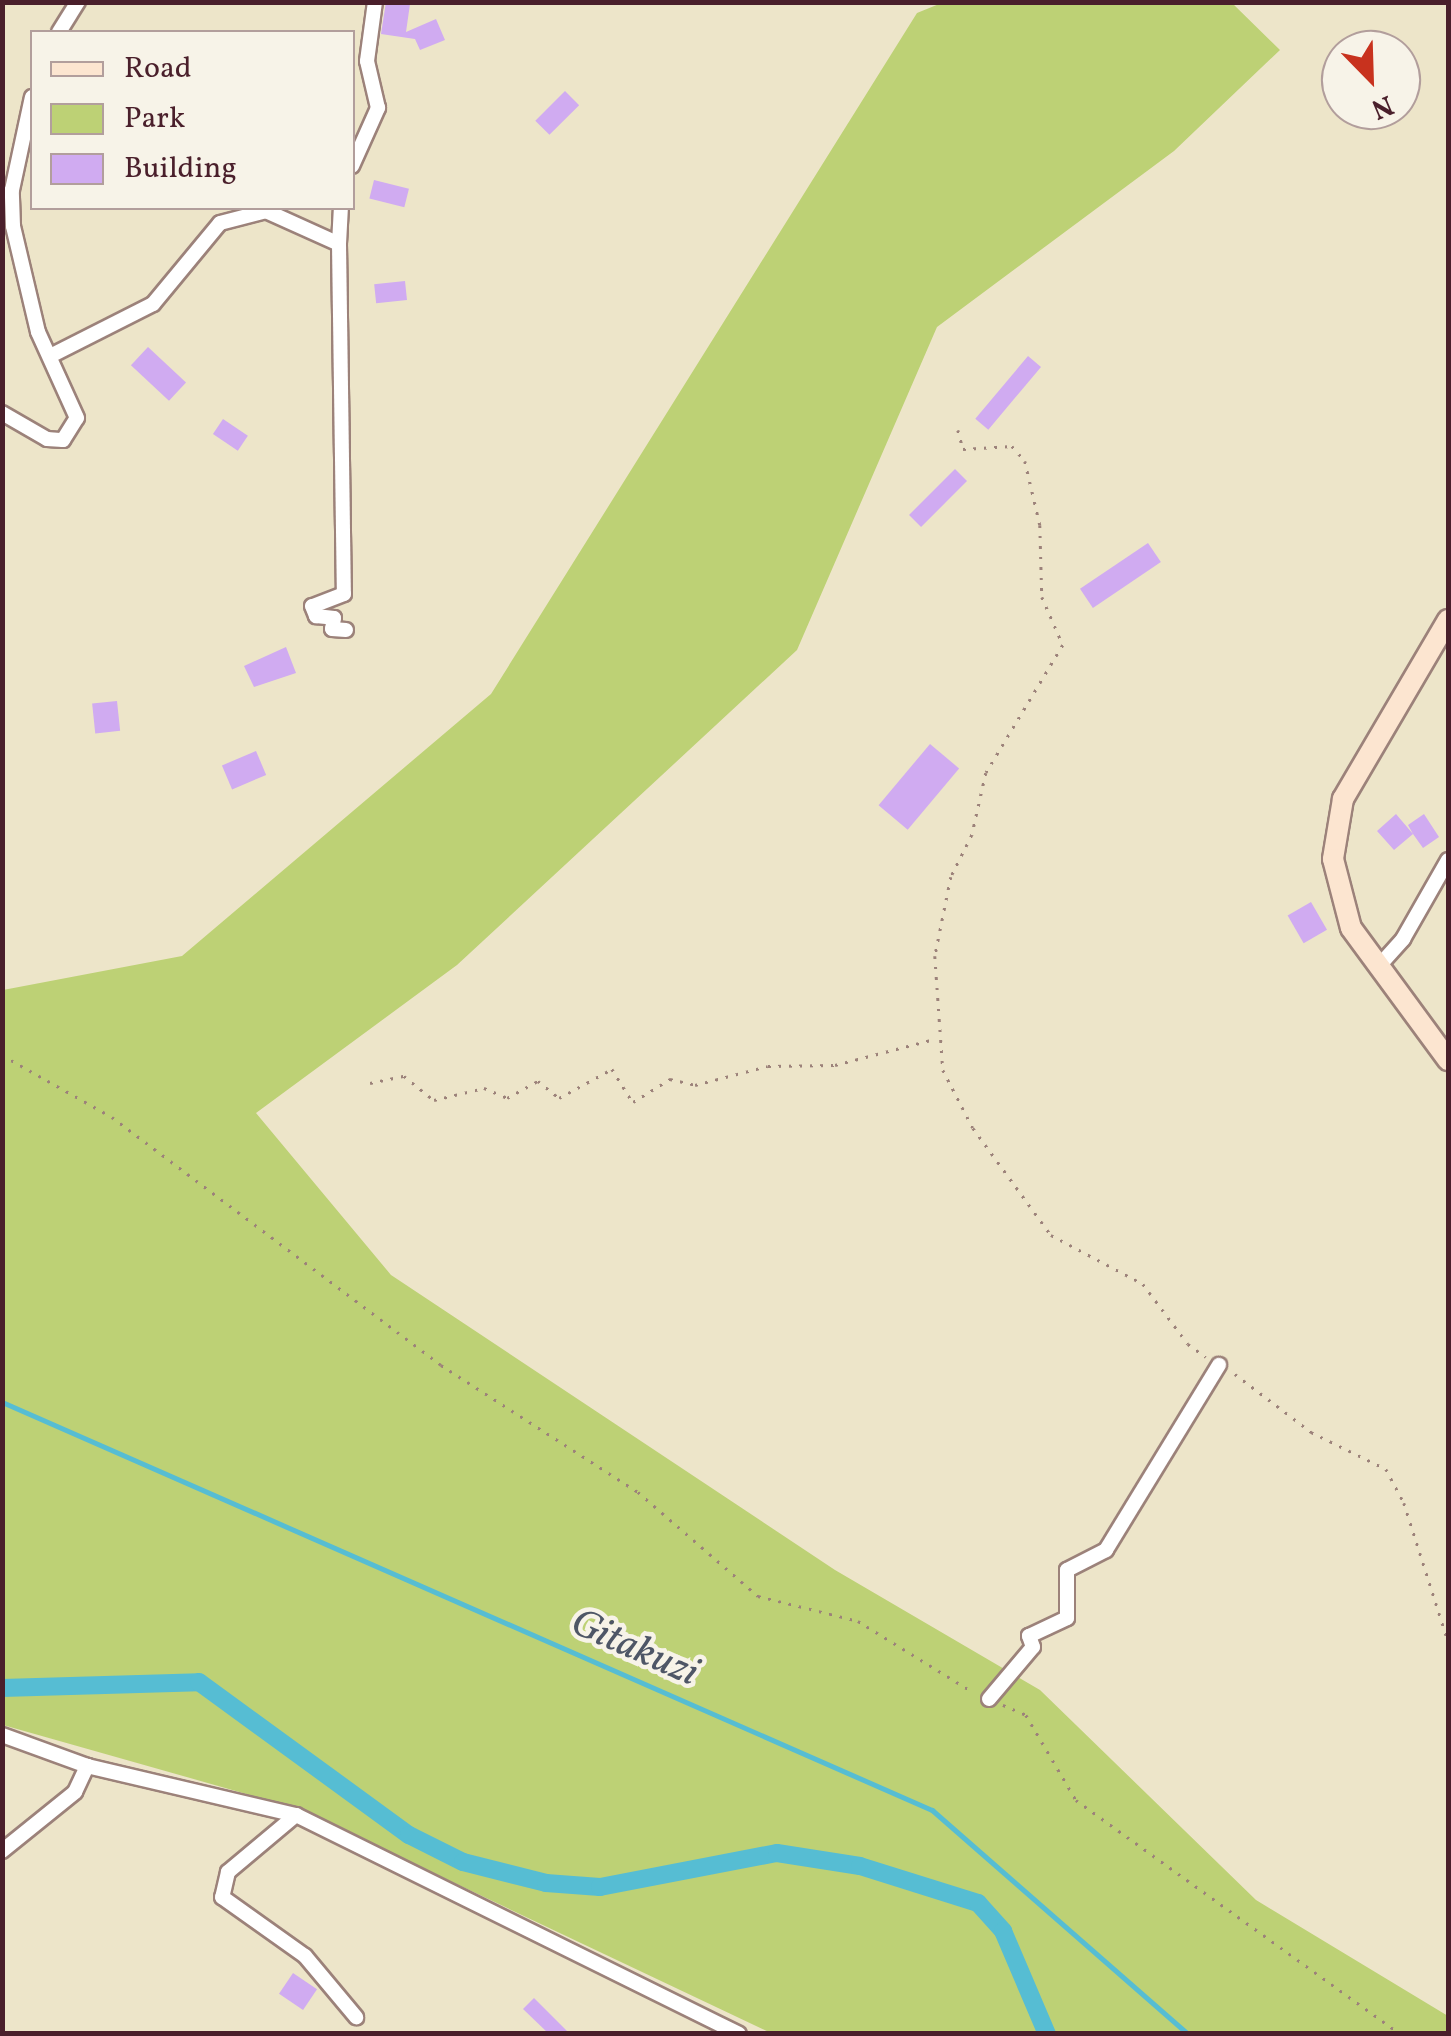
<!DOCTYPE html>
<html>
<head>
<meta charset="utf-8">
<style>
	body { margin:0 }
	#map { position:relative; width:1451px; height:2036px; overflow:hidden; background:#ede5c9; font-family:Vollkorn,serif }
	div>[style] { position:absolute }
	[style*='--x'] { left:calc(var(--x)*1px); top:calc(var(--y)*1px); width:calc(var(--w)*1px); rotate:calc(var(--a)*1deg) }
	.green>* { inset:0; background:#bdd175 }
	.stream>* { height:5px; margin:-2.5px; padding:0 2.5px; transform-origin:2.5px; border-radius:2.5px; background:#56bdd3 }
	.canal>* { height:18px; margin:-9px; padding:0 9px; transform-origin:9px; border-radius:9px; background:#56bdd3 }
	.building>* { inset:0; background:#d0abf1; transform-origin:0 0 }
	.path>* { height:2.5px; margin-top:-1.25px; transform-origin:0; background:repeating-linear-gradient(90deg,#9c827a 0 2.5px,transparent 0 10.5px) }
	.roads { filter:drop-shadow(2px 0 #9c827a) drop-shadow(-2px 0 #9c827a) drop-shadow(0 2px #9c827a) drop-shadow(0 -2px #9c827a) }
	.street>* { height:14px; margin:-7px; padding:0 7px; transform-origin:7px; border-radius:7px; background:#fff }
	.secondary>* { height:20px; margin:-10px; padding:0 10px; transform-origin:10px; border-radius:10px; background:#fce5d0 }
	span { translate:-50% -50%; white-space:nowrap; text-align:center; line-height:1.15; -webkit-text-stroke:9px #f7f3e8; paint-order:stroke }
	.water-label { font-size:40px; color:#4e5666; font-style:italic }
	.frame { position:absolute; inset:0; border:5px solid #4a1f2b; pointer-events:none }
	.legend { position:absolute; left:30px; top:30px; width:325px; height:180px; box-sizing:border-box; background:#f7f3e8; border:2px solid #b29e9c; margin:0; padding:12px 18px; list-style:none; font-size:30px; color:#4a1f2b }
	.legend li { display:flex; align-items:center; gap:20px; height:50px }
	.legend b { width:50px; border:2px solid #b29e9c }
	.north { position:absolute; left:1321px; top:30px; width:100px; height:100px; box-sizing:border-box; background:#f7f3e8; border:2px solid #b29e9c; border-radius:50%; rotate:157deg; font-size:28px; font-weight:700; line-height:40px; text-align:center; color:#4a1f2b }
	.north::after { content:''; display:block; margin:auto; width:35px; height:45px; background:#c8321e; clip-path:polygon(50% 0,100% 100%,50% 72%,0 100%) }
</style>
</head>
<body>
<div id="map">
	<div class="green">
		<div style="clip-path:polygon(944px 2px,1232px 3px,1280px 50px,1174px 151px,937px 327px,797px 650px,457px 965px,256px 1113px,391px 1275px,835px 1570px,1040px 1690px,1256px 1900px,1448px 2016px,1448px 2033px,771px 2033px,296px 1808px,3px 1725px,3px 990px,182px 956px,491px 694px,917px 13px)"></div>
	</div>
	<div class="stream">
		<div style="--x:2;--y:1402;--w:1016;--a:23.69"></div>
		<div style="--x:932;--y:1810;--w:340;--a:41.2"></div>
	</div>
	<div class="canal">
		<div style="--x:2;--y:1688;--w:197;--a:-1.7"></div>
		<div style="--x:199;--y:1682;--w:260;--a:36.1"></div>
		<div style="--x:409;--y:1835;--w:60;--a:26.6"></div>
		<div style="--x:463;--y:1862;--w:86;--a:14.2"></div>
		<div style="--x:546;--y:1883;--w:54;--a:4.2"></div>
		<div style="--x:600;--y:1887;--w:180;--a:-10.9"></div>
		<div style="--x:777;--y:1853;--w:84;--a:8.9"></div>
		<div style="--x:860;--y:1866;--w:124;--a:17.4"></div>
		<div style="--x:978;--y:1903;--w:38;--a:48"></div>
		<div style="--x:1003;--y:1931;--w:112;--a:66.9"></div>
	</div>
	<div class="building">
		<div style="clip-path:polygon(386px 2px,410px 4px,406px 32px,436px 19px,445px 40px,420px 50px,415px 39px,381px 34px)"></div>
		<div style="left:565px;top:91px;width:20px;height:42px;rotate:45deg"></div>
		<div style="left:374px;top:180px;width:36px;height:19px;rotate:14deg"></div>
		<div style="left:405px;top:281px;width:19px;height:31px;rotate:84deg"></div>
		<div style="left:148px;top:347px;width:52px;height:25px;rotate:43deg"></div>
		<div style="left:1028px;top:356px;width:17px;height:82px;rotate:40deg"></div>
		<div style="left:223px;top:419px;width:30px;height:18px;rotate:34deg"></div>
		<div style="left:955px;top:469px;width:17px;height:65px;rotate:45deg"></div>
		<div style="left:1148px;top:543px;width:23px;height:82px;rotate:56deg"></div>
		<div style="clip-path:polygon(286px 647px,296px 673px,254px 687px,244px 666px)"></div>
		<div style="left:117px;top:701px;width:30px;height:25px;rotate:84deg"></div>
		<div style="left:930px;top:744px;width:38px;height:80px;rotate:40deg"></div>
		<div style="left:256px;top:751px;width:26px;height:37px;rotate:67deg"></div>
		<div style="clip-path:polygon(1396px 814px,1413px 834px,1408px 825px,1424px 814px,1439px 837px,1423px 848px,1413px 834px,1394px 850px,1377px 831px)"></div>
		<div style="left:1311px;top:902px;width:32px;height:27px;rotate:60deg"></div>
		<div style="left:293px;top:1973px;width:29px;height:25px;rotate:34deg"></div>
		<div style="clip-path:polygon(534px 1998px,570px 2034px,549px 2034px,523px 2009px)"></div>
	</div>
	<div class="path">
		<div style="--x:958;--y:430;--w:20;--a:75"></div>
		<div style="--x:963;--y:449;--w:49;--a:-3.5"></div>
		<div style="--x:1012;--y:446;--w:20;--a:49"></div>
		<div style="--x:1025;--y:461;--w:66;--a:76.8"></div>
		<div style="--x:1040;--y:525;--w:72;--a:88.4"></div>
		<div style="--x:1042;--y:597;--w:52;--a:66.4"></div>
		<div style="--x:1063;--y:645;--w:149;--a:121"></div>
		<div style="--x:986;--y:773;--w:64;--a:102.7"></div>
		<div style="--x:972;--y:835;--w:47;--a:116.6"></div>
		<div style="--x:951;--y:877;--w:81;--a:101.4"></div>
		<div style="--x:935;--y:956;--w:114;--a:86"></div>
		<div style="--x:943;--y:1070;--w:65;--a:62.7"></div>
		<div style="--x:973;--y:1128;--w:132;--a:53.9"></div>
		<div style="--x:1051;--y:1235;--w:104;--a:28"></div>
		<div style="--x:1143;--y:1284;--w:75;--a:53.1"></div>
		<div style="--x:1188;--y:1344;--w:22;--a:36"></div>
		<div style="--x:2;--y:1055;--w:126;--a:29.4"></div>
		<div style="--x:112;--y:1117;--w:412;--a:37"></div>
		<div style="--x:441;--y:1365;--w:234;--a:32.8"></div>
		<div style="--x:638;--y:1492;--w:159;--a:40.9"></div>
		<div style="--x:758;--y:1596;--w:103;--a:14"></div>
		<div style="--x:858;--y:1621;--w:135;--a:31.7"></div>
		<div style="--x:370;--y:1083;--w:35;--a:-12"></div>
		<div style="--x:404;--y:1076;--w:38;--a:39"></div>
		<div style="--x:434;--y:1100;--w:51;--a:-13.5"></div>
		<div style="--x:484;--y:1088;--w:25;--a:23"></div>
		<div style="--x:507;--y:1098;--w:35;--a:-29"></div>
		<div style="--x:538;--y:1081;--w:27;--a:39"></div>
		<div style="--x:559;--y:1098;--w:60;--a:-28.7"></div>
		<div style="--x:612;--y:1069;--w:39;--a:58"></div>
		<div style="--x:633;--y:1102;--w:44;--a:-31.9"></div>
		<div style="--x:670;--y:1079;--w:26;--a:13"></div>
		<div style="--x:695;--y:1085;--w:75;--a:-14.6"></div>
		<div style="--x:768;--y:1066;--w:67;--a:-0.9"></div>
		<div style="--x:835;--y:1065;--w:103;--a:-14.6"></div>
		<div style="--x:1235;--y:1374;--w:96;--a:37.3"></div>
		<div style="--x:1311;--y:1432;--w:84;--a:26.3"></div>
		<div style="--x:1386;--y:1469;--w:38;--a:62"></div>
		<div style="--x:1404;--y:1503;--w:145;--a:72.3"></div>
		<div style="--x:1003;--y:1705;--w:25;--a:23"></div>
		<div style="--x:1026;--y:1715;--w:99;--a:59.5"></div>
		<div style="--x:1076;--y:1800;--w:400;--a:35.8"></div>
	</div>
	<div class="roads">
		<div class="street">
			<div style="--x:59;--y:32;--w:36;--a:-58"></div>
			<div style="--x:352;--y:166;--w:64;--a:-65.9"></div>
			<div style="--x:378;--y:108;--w:48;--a:-103.2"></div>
			<div style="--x:367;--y:61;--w:60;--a:-82.3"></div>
			<div style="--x:339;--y:244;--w:350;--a:89.2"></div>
			<div style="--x:344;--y:594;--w:34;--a:159"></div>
			<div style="--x:312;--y:606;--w:11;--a:68"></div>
			<div style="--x:316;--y:616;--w:18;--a:6"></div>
			<div style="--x:334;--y:618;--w:11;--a:100"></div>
			<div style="--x:332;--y:629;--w:14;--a:4"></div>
			<div style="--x:50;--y:356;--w:115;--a:-26.8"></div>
			<div style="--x:153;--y:304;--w:105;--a:-50.4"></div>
			<div style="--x:220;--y:223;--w:48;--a:-14.6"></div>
			<div style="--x:266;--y:211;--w:80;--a:24.3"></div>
			<div style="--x:339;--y:244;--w:36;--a:-87"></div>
			<div style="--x:2;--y:413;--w:52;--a:30"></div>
			<div style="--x:47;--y:439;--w:16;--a:4"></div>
			<div style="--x:63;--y:440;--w:26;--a:-58"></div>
			<div style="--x:77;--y:418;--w:94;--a:-114.4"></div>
			<div style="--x:38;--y:332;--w:109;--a:-103.3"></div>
			<div style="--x:13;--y:226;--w:36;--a:-92"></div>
			<div style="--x:12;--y:190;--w:95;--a:-77.9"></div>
			<div style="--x:1378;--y:967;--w:38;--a:-48"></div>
			<div style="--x:1403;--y:939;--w:91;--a:-60.3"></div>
			<div style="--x:989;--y:1699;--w:68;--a:-49.8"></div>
			<div style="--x:1033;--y:1647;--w:12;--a:-110"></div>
			<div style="--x:1029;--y:1636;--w:42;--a:-25.3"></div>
			<div style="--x:1067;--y:1618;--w:48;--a:-90"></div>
			<div style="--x:1067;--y:1570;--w:44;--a:-27.1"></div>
			<div style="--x:1106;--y:1550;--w:217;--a:-58.6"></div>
			<div style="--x:2;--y:1735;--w:90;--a:20"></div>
			<div style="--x:87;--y:1766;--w:215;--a:13.2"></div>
			<div style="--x:296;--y:1815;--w:494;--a:26.3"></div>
			<div style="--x:296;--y:1815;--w:89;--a:140"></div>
			<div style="--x:228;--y:1872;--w:26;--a:103"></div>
			<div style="--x:222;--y:1897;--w:102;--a:35.4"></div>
			<div style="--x:305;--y:1956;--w:80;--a:50.1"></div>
			<div style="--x:2;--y:1851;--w:94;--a:-38.9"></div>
			<div style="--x:75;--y:1792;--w:29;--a:-65"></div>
		</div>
		<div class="secondary">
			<div style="--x:1448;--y:620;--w:208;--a:120.4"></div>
			<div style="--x:1343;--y:799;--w:61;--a:99.5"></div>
			<div style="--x:1333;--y:859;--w:71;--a:75.4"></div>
			<div style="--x:1351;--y:928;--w:164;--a:53.7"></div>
		</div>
	</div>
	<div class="water-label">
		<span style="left:634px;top:1649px;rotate:24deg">Gitakuzi</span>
	</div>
	<div class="frame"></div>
	<ul class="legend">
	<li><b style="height:12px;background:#fce5d0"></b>Road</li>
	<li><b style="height:28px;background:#bdd175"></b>Park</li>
	<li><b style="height:28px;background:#d0abf1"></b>Building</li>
	</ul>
	<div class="north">N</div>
</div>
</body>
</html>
